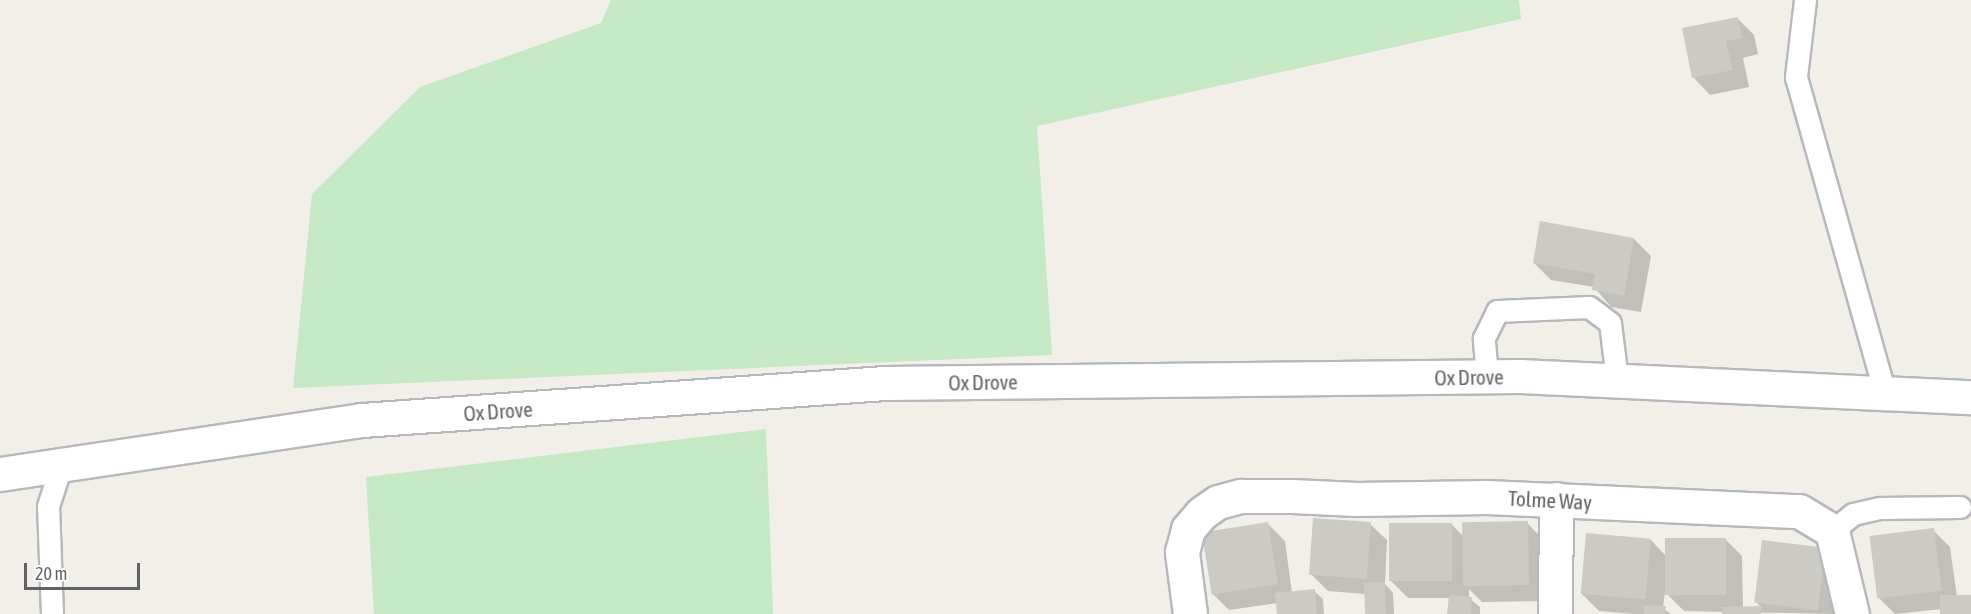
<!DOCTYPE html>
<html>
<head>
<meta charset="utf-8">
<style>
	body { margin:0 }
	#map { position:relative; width:1971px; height:614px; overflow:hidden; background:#f1efe8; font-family:"Asap Condensed",sans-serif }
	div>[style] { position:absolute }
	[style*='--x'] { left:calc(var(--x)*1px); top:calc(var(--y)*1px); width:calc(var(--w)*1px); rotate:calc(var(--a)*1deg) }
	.green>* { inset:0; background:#c5e8c5 }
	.shadow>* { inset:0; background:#0003 }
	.building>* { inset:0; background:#cccac5; transform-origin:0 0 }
	.roads { filter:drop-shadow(2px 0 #b5b8bc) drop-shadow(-2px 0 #b5b8bc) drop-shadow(0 2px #b5b8bc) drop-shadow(0 -2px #b5b8bc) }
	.lane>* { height:21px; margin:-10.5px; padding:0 10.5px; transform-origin:10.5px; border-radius:10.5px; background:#fff }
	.street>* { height:33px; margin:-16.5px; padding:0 16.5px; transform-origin:16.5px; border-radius:16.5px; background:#fff }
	span { translate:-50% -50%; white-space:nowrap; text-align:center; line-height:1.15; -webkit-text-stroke:5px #fff; paint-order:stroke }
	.street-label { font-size:21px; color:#5f6368 }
	.scale { position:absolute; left:24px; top:563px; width:116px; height:27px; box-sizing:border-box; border:3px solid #5f6368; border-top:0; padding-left:8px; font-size:18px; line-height:21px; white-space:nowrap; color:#5f6368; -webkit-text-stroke:4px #fff; paint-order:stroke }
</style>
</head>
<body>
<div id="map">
	<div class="green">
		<div style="clip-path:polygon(611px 0,1519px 0,1521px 19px,1037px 126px,1052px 355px,293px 388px,312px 194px,420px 87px,601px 23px)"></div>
		<div style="clip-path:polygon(766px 429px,773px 614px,374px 614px,366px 477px)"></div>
	</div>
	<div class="shadow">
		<div style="clip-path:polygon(1737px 18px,1754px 35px,1758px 54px,1743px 58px,1749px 87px,1710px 95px,1694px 78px)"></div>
		<div style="clip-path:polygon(1541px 223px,1634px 239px,1651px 256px,1641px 312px,1611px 307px,1594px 287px,1551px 280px,1534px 263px)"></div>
		<div style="clip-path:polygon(1527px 523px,1544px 540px,1545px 601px,1482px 602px,1469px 589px,1469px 598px,1480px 607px,1480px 614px,1449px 614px,1450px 598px,1408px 598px,1391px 581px,1452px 525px,1464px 537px)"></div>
		<div style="clip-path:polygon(1268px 524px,1285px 541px,1292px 593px,1314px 591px,1323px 599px,1324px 614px,1279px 614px,1278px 603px,1229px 610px,1212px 593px)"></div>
		<div style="clip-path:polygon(1370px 524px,1387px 540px,1385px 584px,1393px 593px,1394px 614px,1366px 614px,1365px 594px,1328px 591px,1311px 574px)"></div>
		<div style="clip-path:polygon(1933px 530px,1950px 547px,1957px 597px,1971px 597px,1971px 614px,1942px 614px,1942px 609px,1895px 614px,1879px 598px)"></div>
		<div style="clip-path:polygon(1725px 539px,1742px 556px,1743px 608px,1762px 608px,1755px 601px,1826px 549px,1836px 614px,1684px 611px,1665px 592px,1663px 608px,1671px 614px,1634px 614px,1599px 611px,1582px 594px,1651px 540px,1666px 556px)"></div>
	</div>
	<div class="building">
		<div style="clip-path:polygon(1738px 17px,1742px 38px,1726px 41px,1733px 70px,1692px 78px,1682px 28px)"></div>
		<div style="clip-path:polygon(1540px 221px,1634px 238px,1624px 296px,1592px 290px,1595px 274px,1533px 263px)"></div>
		<div style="left:1313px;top:518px;width:58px;height:57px;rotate:4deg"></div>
		<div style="left:1528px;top:521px;width:64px;height:66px;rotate:89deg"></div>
		<div style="left:1268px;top:522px;width:63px;height:67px;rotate:81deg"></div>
		<div style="left:1452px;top:523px;width:58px;height:63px;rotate:90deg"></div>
		<div style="left:1934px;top:528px;width:63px;height:65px;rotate:83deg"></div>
		<div style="left:1586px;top:533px;width:65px;height:61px;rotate:5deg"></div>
		<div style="left:1665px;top:538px;width:61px;height:57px"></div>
		<div style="left:1762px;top:540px;width:64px;height:63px;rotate:7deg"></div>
		<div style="left:1385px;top:582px;width:32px;height:21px;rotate:88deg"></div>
		<div style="clip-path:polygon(1315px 589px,1317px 614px,1277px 614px,1275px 593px)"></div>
		<div style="clip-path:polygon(1449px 595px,1472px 597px,1471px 614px,1447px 614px)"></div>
		<div style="left:1971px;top:595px;width:19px;height:31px;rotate:90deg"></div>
		<div style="clip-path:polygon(1644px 605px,1666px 606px,1665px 614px,1644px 614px)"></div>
		<div style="clip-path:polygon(1761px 606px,1761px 614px,1722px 614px,1721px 607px)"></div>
	</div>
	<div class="roads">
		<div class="lane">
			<div style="--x:1805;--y:0;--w:78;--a:96.7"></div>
			<div style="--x:1796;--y:77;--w:328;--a:74.3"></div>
			<div style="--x:1487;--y:376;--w:38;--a:-95"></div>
			<div style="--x:1484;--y:338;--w:30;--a:-64"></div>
			<div style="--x:1497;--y:311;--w:92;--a:-2.5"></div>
			<div style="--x:1589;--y:307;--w:26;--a:37"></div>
			<div style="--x:1610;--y:323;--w:57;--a:83"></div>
			<div style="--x:1832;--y:531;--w:27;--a:-39"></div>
			<div style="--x:1853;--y:514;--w:28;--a:-13"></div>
			<div style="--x:1880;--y:508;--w:80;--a:-0.7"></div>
			<div style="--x:52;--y:614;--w:108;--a:-92.1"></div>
			<div style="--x:48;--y:506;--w:45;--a:-72"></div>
		</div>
		<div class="street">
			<div style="--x:0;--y:474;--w:366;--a:-8.5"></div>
			<div style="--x:362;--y:420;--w:524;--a:-4.05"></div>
			<div style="--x:885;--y:383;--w:635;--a:-0.63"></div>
			<div style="--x:1520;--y:376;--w:451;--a:2.7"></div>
			<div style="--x:1190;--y:614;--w:63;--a:-97.4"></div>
			<div style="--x:1182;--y:552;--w:24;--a:-75"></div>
			<div style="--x:1188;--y:529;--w:21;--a:-49"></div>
			<div style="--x:1202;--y:513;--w:19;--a:-35"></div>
			<div style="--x:1218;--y:502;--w:24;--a:-15"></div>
			<div style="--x:1241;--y:496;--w:51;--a:0"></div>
			<div style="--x:1292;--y:496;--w:64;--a:2.7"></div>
			<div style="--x:1356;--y:499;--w:131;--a:-0.9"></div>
			<div style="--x:1487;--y:497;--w:312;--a:2.6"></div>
			<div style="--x:1799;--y:511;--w:39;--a:31"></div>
			<div style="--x:1832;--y:531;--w:85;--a:76.5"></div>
			<div style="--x:1555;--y:614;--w:115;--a:-89.5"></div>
		</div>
	</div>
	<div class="street-label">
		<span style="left:1469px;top:377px;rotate:-1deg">Ox Drove</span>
		<span style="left:983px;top:382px;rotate:-1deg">Ox Drove</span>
		<span style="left:498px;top:411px;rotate:-4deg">Ox Drove</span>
		<span style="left:1550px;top:500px;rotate:3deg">Tolme Way</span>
	</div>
	<div class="scale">20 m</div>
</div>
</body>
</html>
